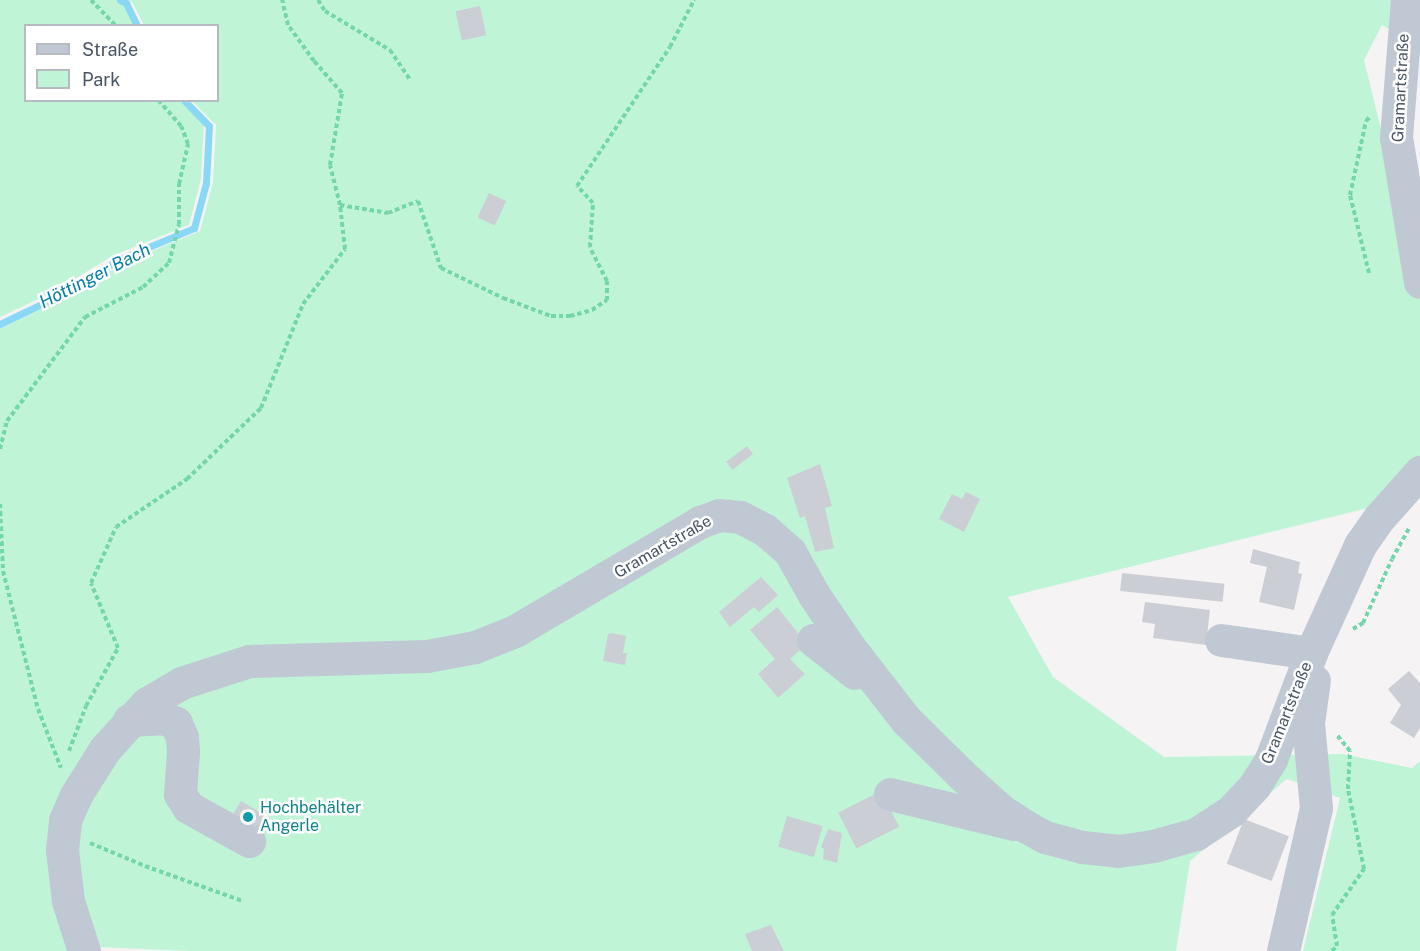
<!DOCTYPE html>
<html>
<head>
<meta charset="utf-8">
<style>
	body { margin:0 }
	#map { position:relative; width:1420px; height:951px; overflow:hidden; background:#f5f3f3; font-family:"Public Sans",sans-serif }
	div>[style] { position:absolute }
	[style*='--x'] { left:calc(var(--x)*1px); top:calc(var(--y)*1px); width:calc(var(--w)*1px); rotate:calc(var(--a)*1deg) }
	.green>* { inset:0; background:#bff4d7 }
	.stream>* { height:7px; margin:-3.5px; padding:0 3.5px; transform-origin:3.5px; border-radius:3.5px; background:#89d8f5 }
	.building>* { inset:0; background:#ccced5; transform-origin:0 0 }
	.path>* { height:4px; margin-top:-2px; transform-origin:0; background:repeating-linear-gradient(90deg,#73d6ac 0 4.5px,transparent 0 7.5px) }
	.minor>* { height:33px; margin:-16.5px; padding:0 16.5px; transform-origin:16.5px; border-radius:16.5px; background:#c0c9d3 }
	.dots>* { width:16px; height:16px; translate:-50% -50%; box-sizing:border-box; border:3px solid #fff; border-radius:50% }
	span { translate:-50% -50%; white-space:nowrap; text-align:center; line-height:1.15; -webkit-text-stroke:5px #fff; paint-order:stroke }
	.street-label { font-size:16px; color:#485463 }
	.culture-label { font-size:16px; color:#0d838f }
	.left { translate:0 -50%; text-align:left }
	.water-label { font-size:18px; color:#027ead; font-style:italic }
	.legend { position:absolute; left:24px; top:24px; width:195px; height:78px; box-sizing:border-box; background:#fff; border:2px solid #b6bbc1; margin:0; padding:8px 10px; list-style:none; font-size:18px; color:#485463 }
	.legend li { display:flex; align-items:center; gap:12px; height:30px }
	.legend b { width:30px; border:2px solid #b6bbc1 }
</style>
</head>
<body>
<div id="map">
	<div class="green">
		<div style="clip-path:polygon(0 0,121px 0,134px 25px,26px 26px,26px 100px,183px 101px,204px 122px,201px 179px,189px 225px,114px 255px,55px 291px,0 317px)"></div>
		<div style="clip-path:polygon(128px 0,1400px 0,1390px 30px,1382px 25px,1364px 60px,1420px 288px,1420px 460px,1380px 505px,1008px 597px,1053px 677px,1164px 757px,1342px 754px,1412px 768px,1420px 761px,1420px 951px,1303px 951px,1340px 798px,1287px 779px,1190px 861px,1176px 951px,190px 951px,97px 947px,98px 951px,0 951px,0 329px,66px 297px,126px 262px,200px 231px,213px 182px,216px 125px,192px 101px,218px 100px,218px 26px,144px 25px,132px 2px)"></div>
	</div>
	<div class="stream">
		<div style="--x:120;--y:0;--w:7;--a:27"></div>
		<div style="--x:126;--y:3;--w:25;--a:64"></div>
		<div style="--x:0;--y:324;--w:67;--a:-25.8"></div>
		<div style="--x:60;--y:295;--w:70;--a:-31"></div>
		<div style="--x:120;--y:259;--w:80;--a:-22.7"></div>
		<div style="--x:194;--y:228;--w:47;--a:-75.1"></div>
		<div style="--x:206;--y:183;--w:57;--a:-87"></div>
		<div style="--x:209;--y:126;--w:36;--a:-134"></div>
	</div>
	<div class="building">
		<div style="left:480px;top:6px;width:30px;height:25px;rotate:78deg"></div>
		<div style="left:489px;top:193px;width:19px;height:27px;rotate:25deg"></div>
		<div style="left:747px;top:446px;width:10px;height:26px;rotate:53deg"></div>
		<div style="clip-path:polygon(820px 464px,832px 506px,825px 508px,834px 548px,815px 552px,805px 516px,800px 518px,787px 478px)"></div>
		<div style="clip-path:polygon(966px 492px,980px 499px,964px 532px,939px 519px,952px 494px,962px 499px)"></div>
		<div style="clip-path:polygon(1253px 549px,1300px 562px,1298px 573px,1302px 574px,1294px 610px,1259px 602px,1267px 567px,1250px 563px)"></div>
		<div style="left:1122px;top:573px;width:103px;height:18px;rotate:6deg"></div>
		<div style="clip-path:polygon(761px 577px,778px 595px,759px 612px,754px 607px,730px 627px,719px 612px)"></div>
		<div style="clip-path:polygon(1145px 602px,1210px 610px,1206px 645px,1153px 638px,1155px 624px,1142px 622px)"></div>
		<div style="clip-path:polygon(777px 607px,807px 644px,790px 659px,805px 674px,778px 698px,758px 674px,775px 659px,750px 630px)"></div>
		<div style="clip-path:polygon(611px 633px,626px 636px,623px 653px,627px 653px,625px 665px,603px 661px,608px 634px)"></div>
		<div style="clip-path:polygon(1409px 671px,1420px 683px,1420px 728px,1414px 738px,1390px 723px,1401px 705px,1388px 689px)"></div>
		<div style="left:881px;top:791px;width:40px;height:48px;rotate:63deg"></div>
		<div style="left:241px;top:801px;width:29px;height:19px;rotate:31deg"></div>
		<div style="left:787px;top:816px;width:37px;height:32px;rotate:16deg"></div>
		<div style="left:1244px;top:819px;width:48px;height:48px;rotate:21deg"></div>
		<div style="clip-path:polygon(828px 829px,842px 833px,837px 863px,823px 859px,824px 849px,821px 847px)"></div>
		<div style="clip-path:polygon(771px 925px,784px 951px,752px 951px,745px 934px)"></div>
	</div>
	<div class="path">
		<div style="--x:91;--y:0;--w:36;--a:46"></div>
		<div style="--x:318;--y:0;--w:13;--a:58"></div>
		<div style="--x:325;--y:11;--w:76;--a:31"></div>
		<div style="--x:390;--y:50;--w:37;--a:56"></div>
		<div style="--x:340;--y:205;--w:49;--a:9.5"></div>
		<div style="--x:388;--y:213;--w:32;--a:-22"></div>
		<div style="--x:418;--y:201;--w:71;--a:71.1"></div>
		<div style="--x:441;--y:268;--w:69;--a:25.8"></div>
		<div style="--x:503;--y:298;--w:51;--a:20.6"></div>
		<div style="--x:551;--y:316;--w:19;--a:0"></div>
		<div style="--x:570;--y:316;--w:23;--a:-15"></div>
		<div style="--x:592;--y:310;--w:18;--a:-34"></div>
		<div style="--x:607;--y:300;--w:19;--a:-90"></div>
		<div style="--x:607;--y:281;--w:38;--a:-117"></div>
		<div style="--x:590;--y:247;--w:44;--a:-86.1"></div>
		<div style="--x:593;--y:203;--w:23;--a:-133"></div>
		<div style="--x:577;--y:186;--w:167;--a:-56.2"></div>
		<div style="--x:670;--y:47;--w:53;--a:-62.9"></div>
		<div style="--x:1369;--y:273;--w:80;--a:-103.7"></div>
		<div style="--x:1350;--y:195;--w:76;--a:-77.8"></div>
		<div style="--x:1366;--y:121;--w:6;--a:-45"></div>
		<div style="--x:0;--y:449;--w:29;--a:-76"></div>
		<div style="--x:7;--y:421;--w:130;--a:-53.1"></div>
		<div style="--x:85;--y:317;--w:65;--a:-27.3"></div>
		<div style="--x:143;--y:287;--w:35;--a:-43"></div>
		<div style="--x:169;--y:263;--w:40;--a:-75.6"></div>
		<div style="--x:179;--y:224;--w:40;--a:-90"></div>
		<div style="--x:179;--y:184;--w:41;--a:-77.3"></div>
		<div style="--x:188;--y:144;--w:19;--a:-111"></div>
		<div style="--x:181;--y:126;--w:35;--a:-131"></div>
		<div style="--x:0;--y:504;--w:67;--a:87.4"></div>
		<div style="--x:3;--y:571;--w:142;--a:75.8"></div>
		<div style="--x:38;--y:709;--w:63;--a:68.7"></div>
		<div style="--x:1353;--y:629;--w:12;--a:-31"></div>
		<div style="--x:1363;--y:623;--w:70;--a:-65.6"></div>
		<div style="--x:1392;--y:559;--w:37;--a:-61"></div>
		<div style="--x:69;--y:751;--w:48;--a:-69.3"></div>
		<div style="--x:86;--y:706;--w:66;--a:-61.1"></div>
		<div style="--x:118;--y:648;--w:70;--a:-112.6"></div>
		<div style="--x:91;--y:583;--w:61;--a:-65.9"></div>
		<div style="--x:116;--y:527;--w:86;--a:-34.1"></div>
		<div style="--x:187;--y:479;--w:103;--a:-43.8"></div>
		<div style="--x:261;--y:408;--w:112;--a:-68"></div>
		<div style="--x:303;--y:304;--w:69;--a:-52.6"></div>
		<div style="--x:345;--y:249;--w:44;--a:-96.5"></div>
		<div style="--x:340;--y:205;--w:41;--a:-104"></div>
		<div style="--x:330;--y:165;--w:73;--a:-80.5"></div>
		<div style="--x:342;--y:93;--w:43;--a:-131.2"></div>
		<div style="--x:314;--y:61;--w:44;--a:-125.8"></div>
		<div style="--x:288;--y:25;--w:26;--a:-103"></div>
		<div style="--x:90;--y:843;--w:60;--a:22.7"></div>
		<div style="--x:145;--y:866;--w:104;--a:19.7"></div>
		<div style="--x:1332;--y:951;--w:7;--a:-45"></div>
		<div style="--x:1337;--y:946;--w:31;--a:-99"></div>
		<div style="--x:1332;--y:915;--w:56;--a:-55.2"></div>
		<div style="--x:1364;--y:869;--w:82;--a:-101.3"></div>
		<div style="--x:1348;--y:789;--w:38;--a:-87"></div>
		<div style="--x:1350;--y:751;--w:21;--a:-129"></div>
	</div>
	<div class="minor">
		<div style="--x:1407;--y:0;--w:137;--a:94.6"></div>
		<div style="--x:1396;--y:137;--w:147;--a:80.6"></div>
		<div style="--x:813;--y:640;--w:53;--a:38.2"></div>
		<div style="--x:1221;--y:640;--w:91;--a:8.2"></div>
		<div style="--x:129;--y:720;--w:34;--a:-3"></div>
		<div style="--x:163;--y:718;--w:14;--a:21"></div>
		<div style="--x:176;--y:723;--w:15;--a:67"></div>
		<div style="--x:182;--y:737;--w:15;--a:86"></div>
		<div style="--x:183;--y:752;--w:42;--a:94.1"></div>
		<div style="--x:180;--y:794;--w:15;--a:58"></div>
		<div style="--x:188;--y:807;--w:70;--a:29.1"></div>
		<div style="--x:890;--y:794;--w:128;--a:13.6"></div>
		<div style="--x:84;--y:951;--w:52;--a:-107.7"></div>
		<div style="--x:68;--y:901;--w:51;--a:-96.7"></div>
		<div style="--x:62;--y:850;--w:30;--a:-84"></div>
		<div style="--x:65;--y:820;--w:27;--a:-66"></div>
		<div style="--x:76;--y:795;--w:54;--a:-57.8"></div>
		<div style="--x:105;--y:749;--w:62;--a:-47.6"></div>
		<div style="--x:147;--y:703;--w:39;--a:-30"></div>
		<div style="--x:181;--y:683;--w:71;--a:-17.9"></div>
		<div style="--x:249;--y:661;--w:178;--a:-1.6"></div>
		<div style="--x:427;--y:656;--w:49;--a:-10.6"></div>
		<div style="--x:475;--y:647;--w:43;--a:-21.8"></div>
		<div style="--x:515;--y:631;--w:215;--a:-30.5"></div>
		<div style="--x:700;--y:522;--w:20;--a:-20"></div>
		<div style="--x:719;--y:515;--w:21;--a:5"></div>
		<div style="--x:740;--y:517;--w:28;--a:27"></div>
		<div style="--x:765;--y:530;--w:33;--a:41"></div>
		<div style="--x:790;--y:552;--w:49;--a:60.8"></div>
		<div style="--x:814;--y:595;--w:64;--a:55.8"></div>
		<div style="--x:850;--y:648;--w:91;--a:52.1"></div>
		<div style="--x:906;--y:720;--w:81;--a:44.5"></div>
		<div style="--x:964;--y:777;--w:51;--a:41.8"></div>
		<div style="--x:1002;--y:811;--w:27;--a:33"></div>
		<div style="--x:1025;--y:826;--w:23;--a:29"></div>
		<div style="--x:1045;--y:837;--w:38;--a:15"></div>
		<div style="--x:1082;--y:847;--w:36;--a:6"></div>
		<div style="--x:1118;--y:851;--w:35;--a:-8"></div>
		<div style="--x:1153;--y:846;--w:45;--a:-15.6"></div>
		<div style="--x:1196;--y:834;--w:42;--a:-33.3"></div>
		<div style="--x:1231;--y:811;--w:35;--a:-47"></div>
		<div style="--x:1255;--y:785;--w:31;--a:-58"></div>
		<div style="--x:1271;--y:759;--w:113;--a:-69.3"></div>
		<div style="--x:1311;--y:653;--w:119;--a:-65.6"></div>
		<div style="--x:1360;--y:545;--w:33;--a:-55"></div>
		<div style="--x:1379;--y:518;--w:62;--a:-48.3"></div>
		<div style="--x:1283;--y:951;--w:147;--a:-77"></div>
		<div style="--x:1316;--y:808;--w:85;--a:-95.4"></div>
		<div style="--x:1308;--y:723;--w:43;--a:-82.1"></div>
	</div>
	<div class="dots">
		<div style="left:248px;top:817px;background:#0f9aa8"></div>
	</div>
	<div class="street-label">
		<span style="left:1401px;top:88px;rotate:-87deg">Gramartstraße</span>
		<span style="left:663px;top:547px;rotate:-30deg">Gramartstraße</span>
		<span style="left:1287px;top:713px;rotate:-68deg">Gramartstraße</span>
	</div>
	<div class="culture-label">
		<span class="left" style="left:260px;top:817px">Hochbehälter<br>Angerle</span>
	</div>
	<div class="water-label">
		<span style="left:95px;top:276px;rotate:-27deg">Höttinger Bach</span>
	</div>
	<ul class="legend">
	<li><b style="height:8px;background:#c0c9d3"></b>Straße</li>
	<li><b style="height:16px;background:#bff4d7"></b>Park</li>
	</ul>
</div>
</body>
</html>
